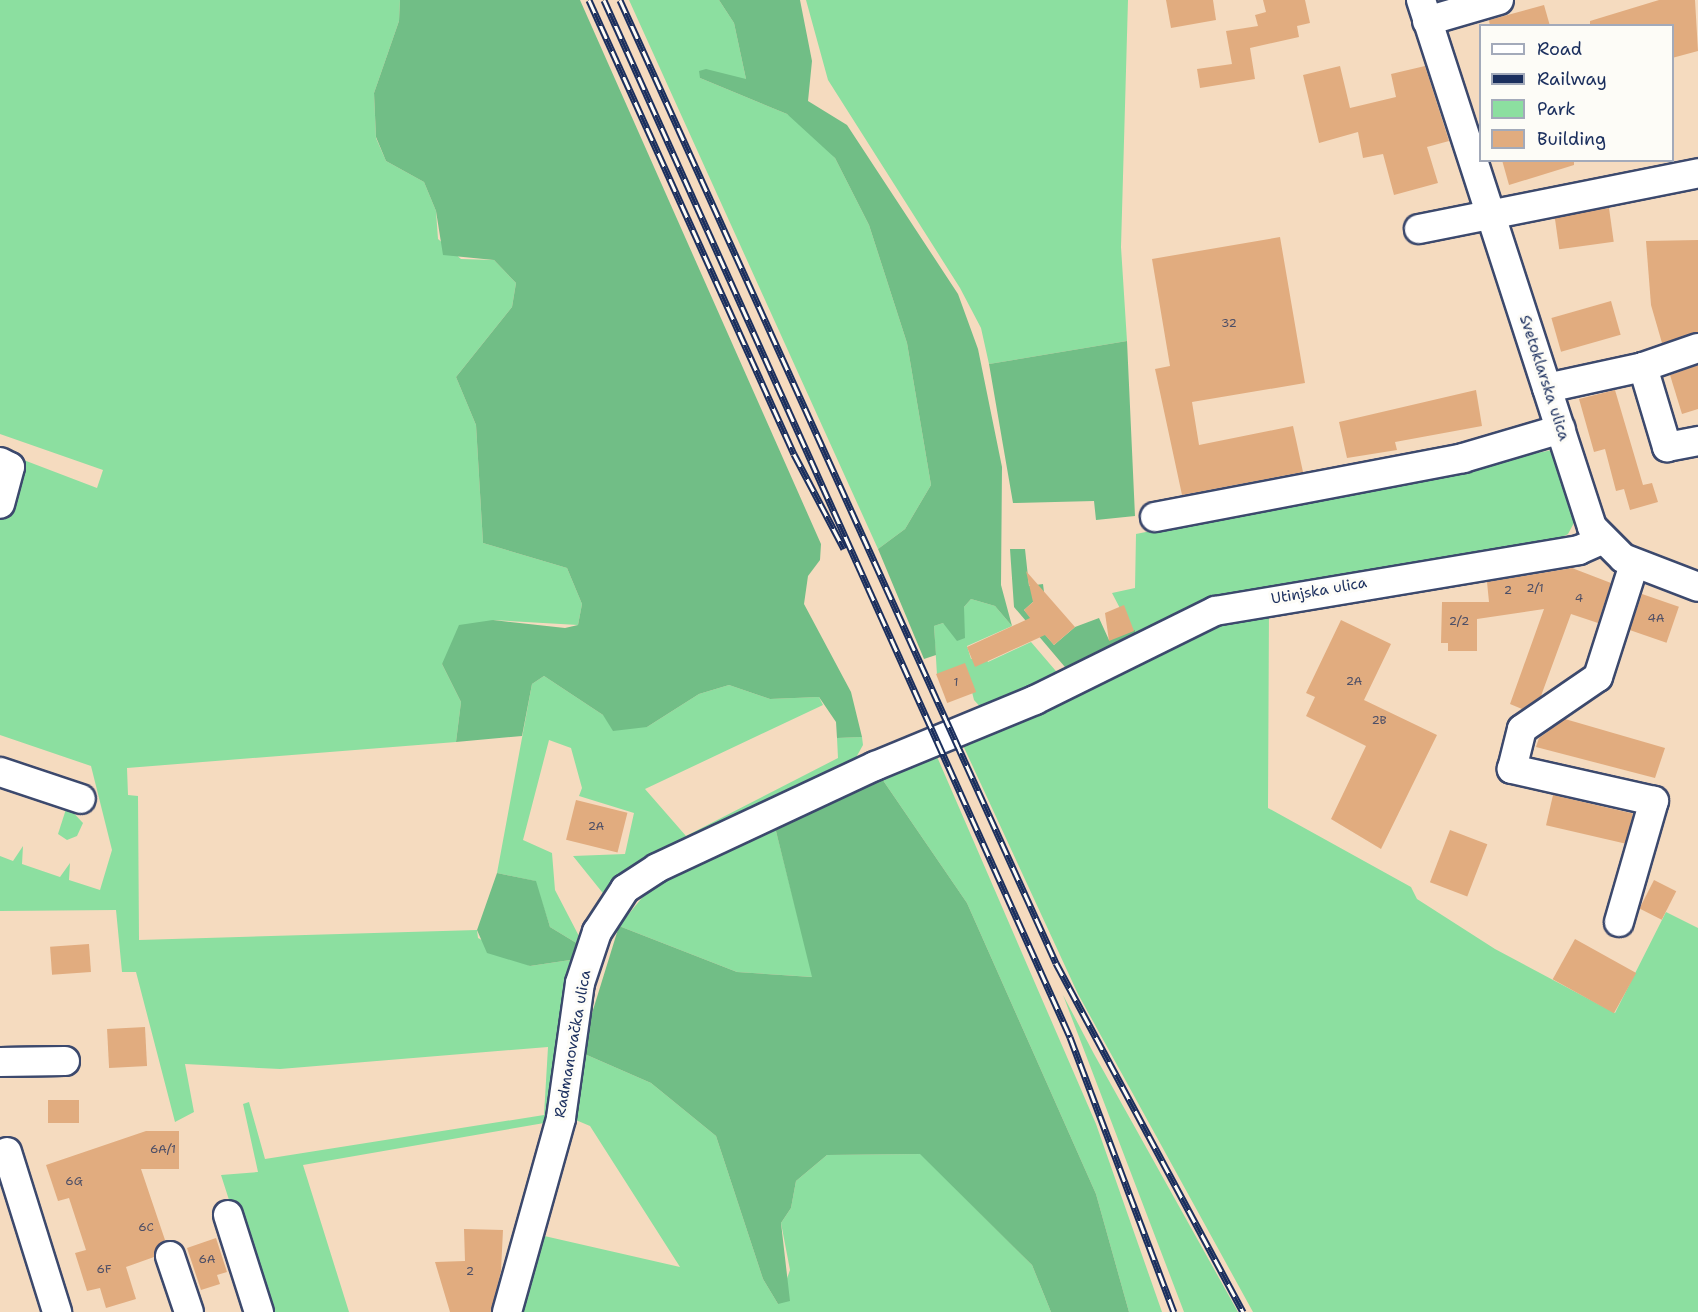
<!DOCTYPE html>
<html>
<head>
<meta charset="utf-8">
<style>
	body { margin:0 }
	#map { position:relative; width:1698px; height:1312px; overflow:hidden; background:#f5dbbf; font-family:"Shantell Sans",sans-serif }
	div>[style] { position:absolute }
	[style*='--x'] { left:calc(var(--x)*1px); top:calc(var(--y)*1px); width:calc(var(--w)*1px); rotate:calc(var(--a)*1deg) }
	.green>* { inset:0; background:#8cdfa0 }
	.forest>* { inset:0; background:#71be86 }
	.building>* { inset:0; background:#e1ac7f; transform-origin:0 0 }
	.roads { filter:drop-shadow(2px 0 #3c496d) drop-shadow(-2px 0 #3c496d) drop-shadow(0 2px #3c496d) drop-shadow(0 -2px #3c496d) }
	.minor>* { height:28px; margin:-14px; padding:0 14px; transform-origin:14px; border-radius:14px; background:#fff }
	.rail>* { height:7px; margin-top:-3.5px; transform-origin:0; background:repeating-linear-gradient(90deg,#fdfcf7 0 14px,#1b2f5e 0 28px); box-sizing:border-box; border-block:2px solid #1b2f5e }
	span { translate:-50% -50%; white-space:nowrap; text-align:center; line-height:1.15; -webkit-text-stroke:6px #fdfcf7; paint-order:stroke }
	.number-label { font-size:12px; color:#4c4e66 }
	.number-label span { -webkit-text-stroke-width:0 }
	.street-label { font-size:15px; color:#1b2f5e }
	.legend { position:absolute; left:1479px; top:24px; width:195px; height:138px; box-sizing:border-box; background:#fdfcf7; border:2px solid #a3aaba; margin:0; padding:8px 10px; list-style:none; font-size:18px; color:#1b2f5e }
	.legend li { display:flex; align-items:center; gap:12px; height:30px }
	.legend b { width:30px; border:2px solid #a3aaba }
</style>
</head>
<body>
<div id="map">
	<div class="green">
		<div style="clip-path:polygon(0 0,400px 0,399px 21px,374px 93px,376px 138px,386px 161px,424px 182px,436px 211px,438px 239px,461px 259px,494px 260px,516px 283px,512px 307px,456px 377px,476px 425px,483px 543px,567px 568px,582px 604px,578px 625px,493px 620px,442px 664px,461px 702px,456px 742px,127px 768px,128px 795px,138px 796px,139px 940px,477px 930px,478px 938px,530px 966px,577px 959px,550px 1122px,303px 1165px,349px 1312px,265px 1312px,221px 1175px,258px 1172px,243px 1104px,249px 1102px,265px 1159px,544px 1115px,548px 1047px,280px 1069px,185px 1064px,194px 1112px,175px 1122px,136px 972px,122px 972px,116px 910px,0 911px,0 856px,13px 861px,23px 846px,22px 864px,60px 877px,70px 863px,69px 880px,100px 890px,112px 850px,91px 766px,0 735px,0 520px,21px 459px,97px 488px,103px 470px,0 434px)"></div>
		<div style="clip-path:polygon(629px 0,719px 0,734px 23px,746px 79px,700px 78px,787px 114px,816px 134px,835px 158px,869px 225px,907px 343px,931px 485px,905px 529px,878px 549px)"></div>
		<div style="clip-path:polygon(806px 0,1128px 0,1121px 247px,1127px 341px,989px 364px,981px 328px,960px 288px,828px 80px)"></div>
		<div style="clip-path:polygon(1552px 450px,1575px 521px,1568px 534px,1555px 541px,1135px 637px,1112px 593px,1135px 588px,1136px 534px)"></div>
		<div style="clip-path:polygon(971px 599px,995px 606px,1012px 626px,967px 646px,971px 659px,984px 655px,988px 662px,1031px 642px,1061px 677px,984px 711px,974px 700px,965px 664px,937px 675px,934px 626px,943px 623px,964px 638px,964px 607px)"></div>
		<div style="clip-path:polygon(1269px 608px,1268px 808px,1411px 887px,1417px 899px,1495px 949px,1615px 1013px,1666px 912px,1698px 928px,1698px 1312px,1253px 1312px,1078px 994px,961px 741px,1207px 627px)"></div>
		<div style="clip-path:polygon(544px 676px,603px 715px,647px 727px,699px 694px,729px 685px,770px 699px,819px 697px,823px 705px,645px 789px,686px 836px,838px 758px,837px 738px,862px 737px,863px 745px,853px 763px,606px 897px,573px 856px,625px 854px,634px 813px,579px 796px,582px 788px,571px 748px,549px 740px,523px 840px,552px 853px,555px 890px,581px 940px,578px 944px,550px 927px,535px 881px,497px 873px,532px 684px)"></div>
		<div style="clip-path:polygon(935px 752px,1096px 1124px,1162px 1312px,1129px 1312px,1096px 1194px,967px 903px,878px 773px)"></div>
		<div style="clip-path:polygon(67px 806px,83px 823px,77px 836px,67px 840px,58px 834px)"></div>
		<div style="clip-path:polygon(775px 827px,813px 977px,737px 972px,619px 926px,654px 883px)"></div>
		<div style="clip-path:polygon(1063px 995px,1094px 1054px,1238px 1312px,1184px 1312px)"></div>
		<div style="clip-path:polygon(580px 1052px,651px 1083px,716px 1136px,763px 1279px,778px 1304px,790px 1270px,781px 1223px,791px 1208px,796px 1181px,827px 1155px,921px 1154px,1032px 1265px,1051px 1312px,519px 1312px,540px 1235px,680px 1267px,590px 1126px,571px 1118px)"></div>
	</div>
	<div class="forest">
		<div style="clip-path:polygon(400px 0,580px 0,821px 544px,820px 560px,808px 576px,804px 604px,851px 692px,862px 737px,837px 738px,836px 722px,819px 697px,770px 699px,729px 685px,699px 694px,647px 727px,613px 731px,603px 715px,544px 676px,532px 684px,522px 736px,456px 742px,461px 702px,442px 664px,459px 625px,493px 620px,565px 628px,578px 625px,582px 604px,567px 568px,483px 543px,476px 425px,456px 377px,512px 307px,516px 283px,494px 260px,443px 255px,436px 211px,424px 182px,386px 161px,376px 137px,374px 93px,399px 21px)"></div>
		<div style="clip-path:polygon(719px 0,800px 0,812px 61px,808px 101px,847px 125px,958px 294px,978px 349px,1002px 467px,1001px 585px,1012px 626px,995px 606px,971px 599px,964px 607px,965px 638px,957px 641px,943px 623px,934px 626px,936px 655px,924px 659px,878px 549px,905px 529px,931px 485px,907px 343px,869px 225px,835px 158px,787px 114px,700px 78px,699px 71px,706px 69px,746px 79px,734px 23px)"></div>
		<div style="clip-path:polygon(1127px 341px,1135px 516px,1096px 520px,1094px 501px,1013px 503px,989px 364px)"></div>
		<div style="clip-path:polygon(1010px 549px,1025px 549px,1029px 586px,1043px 584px,1044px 592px,1024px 610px,1054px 645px,1075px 627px,1099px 618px,1109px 640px,1135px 630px,1135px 635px,1070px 673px,1014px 607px)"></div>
		<div style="clip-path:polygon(878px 773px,967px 903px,1096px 1194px,1129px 1312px,1051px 1312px,1032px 1265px,920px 1154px,827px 1155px,796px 1181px,791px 1208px,781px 1223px,790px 1301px,778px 1304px,763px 1279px,716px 1136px,651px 1083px,580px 1052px,619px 926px,737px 972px,812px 977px,775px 827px)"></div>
		<div style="clip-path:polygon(497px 873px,536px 881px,550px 927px,578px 944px,577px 959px,530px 966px,487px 953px,477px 930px)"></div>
	</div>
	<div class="building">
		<div style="clip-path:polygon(1166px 0,1213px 0,1216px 20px,1171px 28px)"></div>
		<div style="clip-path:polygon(1263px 0,1305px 0,1310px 23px,1297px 26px,1299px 37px,1250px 48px,1255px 79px,1200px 88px,1197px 69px,1232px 64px,1226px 31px,1258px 26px,1255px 15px,1266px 12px)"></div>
		<div style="clip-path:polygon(1659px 0,1695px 0,1698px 51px,1672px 58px,1672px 26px,1590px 26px,1590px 21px)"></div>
		<div style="clip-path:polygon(1544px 5px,1550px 26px,1490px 26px,1489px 20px)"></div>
		<div style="clip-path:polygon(1340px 66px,1350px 108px,1396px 97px,1391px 74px,1425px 66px,1449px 141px,1427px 147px,1438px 183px,1394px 195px,1383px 154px,1363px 158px,1358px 132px,1319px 143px,1303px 75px)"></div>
		<div style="clip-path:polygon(1502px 160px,1574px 160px,1574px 165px,1509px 185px)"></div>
		<div style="left:1609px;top:208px;width:34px;height:55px;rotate:82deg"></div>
		<div style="clip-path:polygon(1280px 237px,1305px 383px,1192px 402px,1199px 445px,1293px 426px,1303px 472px,1182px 495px,1155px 369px,1170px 366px,1152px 259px)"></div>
		<div style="clip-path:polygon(1698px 240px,1698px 332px,1662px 343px,1651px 305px,1646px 241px)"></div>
		<div style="left:1611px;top:301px;width:35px;height:62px;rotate:74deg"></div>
		<div style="clip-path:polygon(1698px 365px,1698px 409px,1682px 414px,1670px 375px)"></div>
		<div style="clip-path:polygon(1476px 390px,1482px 426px,1395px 442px,1397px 450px,1347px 458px,1339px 422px)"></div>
		<div style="clip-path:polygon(1615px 390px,1643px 485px,1652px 483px,1658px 502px,1630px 510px,1624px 489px,1616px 491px,1605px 449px,1594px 452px,1579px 399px)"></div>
		<div style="clip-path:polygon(1572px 568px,1611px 583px,1598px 623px,1571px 614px,1541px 696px,1522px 709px,1510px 704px,1544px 609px,1477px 619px,1477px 651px,1448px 651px,1448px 643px,1441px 643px,1442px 602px,1489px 602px,1487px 582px)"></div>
		<div style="clip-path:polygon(1026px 571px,1075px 627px,1054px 645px,1045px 635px,975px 667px,967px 647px,1030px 618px,1024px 610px,1033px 602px)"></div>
		<div style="left:1642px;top:594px;width:39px;height:38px;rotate:19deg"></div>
		<div style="clip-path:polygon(1124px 605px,1134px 631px,1109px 641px,1105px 613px)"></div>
		<div style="clip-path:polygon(1341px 620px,1391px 644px,1364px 700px,1437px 735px,1381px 849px,1331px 819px,1366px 746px,1306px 716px,1315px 697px,1306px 693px)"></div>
		<div style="left:965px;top:663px;width:31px;height:31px;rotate:69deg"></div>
		<div style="clip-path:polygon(1565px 719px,1665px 748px,1655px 778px,1536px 747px,1539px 738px)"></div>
		<div style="left:1553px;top:795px;width:82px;height:31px;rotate:13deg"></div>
		<div style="left:576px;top:800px;width:53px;height:41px;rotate:14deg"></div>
		<div style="left:1450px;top:830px;width:40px;height:56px;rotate:21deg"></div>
		<div style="left:1654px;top:880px;width:25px;height:32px;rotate:27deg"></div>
		<div style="left:1575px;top:939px;width:70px;height:46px;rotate:29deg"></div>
		<div style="left:89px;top:944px;width:28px;height:39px;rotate:86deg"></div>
		<div style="left:145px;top:1027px;width:39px;height:38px;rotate:87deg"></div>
		<div style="left:48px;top:1100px;width:31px;height:23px"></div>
		<div style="clip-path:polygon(146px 1131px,179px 1131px,179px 1169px,141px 1169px,165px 1240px,154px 1257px,126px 1267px,136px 1299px,106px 1308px,100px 1288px,87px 1291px,75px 1253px,86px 1250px,69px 1198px,58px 1201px,46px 1165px)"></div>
		<div style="clip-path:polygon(464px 1229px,503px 1230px,501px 1271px,491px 1312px,450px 1312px,435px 1262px,465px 1261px)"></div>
		<div style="clip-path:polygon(216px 1238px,227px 1272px,217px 1275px,220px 1284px,201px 1290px,187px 1248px)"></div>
	</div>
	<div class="roads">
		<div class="minor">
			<div style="--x:1421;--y:0;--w:554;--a:72.02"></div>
			<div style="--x:1592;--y:527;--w:44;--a:45"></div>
			<div style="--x:1623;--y:558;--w:80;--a:21.1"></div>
			<div style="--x:1427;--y:21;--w:75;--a:-16.3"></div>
			<div style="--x:1419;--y:229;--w:285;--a:-11.3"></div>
			<div style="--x:1643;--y:367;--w:58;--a:-19.1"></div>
			<div style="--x:1547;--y:388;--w:98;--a:-12.3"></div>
			<div style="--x:1643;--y:367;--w:84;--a:73.3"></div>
			<div style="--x:1667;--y:447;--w:32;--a:-11"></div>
			<div style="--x:0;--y:462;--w:11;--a:27"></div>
			<div style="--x:10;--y:467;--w:38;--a:105"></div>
			<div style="--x:1155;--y:517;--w:314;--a:-10.8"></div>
			<div style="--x:1463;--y:458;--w:102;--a:-16.5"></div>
			<div style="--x:0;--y:772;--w:85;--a:18.4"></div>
			<div style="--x:1619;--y:922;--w:126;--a:-73.9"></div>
			<div style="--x:1654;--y:801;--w:146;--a:-167.3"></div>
			<div style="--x:1512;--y:769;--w:41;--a:-76"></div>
			<div style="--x:1522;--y:729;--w:92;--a:-34.4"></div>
			<div style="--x:1598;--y:677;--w:119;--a:-72.3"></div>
			<div style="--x:0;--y:1062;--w:65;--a:-0.9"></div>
			<div style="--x:7;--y:1152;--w:168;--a:72.6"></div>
			<div style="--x:228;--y:1215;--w:102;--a:72.3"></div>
			<div style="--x:170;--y:1256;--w:59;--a:71.3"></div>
			<div style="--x:507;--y:1312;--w:201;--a:-74.4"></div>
			<div style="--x:561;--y:1118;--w:136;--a:-82"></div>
			<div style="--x:580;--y:983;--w:54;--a:-71.6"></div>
			<div style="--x:597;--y:932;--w:51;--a:-56.9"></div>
			<div style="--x:625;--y:889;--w:38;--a:-33"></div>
			<div style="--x:657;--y:868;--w:241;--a:-25.1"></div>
			<div style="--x:875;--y:766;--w:173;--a:-22.4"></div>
			<div style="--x:1035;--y:700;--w:201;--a:-26.3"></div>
			<div style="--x:1215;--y:611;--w:369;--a:-9.5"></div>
			<div style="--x:1579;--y:550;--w:24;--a:-24"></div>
		</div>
	</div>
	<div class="rail">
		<div style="--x:589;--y:0;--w:498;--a:65.7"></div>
		<div style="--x:794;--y:454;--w:107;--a:62.2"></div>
		<div style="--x:604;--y:0;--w:1137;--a:65.8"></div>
		<div style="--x:1070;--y:1037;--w:294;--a:69.3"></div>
		<div style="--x:620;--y:0;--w:1057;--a:65.64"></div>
		<div style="--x:1056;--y:963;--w:396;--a:61.8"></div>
	</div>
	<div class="number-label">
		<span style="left:1229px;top:324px">32</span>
		<span style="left:1535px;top:589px">2/1</span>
		<span style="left:1508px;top:591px">2</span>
		<span style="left:1579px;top:599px">4</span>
		<span style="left:1656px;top:619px">4A</span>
		<span style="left:1459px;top:622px">2/2</span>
		<span style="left:1354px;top:682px">2A</span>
		<span style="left:956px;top:683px">1</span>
		<span style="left:1379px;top:721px">2B</span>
		<span style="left:596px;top:827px">2A</span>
		<span style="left:163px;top:1150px">6A/1</span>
		<span style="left:74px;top:1182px">6G</span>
		<span style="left:146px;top:1228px">6C</span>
		<span style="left:207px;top:1260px">6A</span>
		<span style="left:104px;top:1270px">6F</span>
		<span style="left:470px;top:1272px">2</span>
	</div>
	<div class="street-label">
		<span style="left:1544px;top:378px;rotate:72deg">Svetoklarska ulica</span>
		<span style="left:1319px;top:591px;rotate:-10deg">Utinjska ulica</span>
		<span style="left:573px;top:1044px;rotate:-80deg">Radmanovačka ulica</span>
	</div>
	<ul class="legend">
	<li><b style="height:8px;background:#fff"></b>Road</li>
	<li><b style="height:8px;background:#1b2f5e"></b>Railway</li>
	<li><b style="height:16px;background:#8cdfa0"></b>Park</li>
	<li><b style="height:16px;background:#e1ac7f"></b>Building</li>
	</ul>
</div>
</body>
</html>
